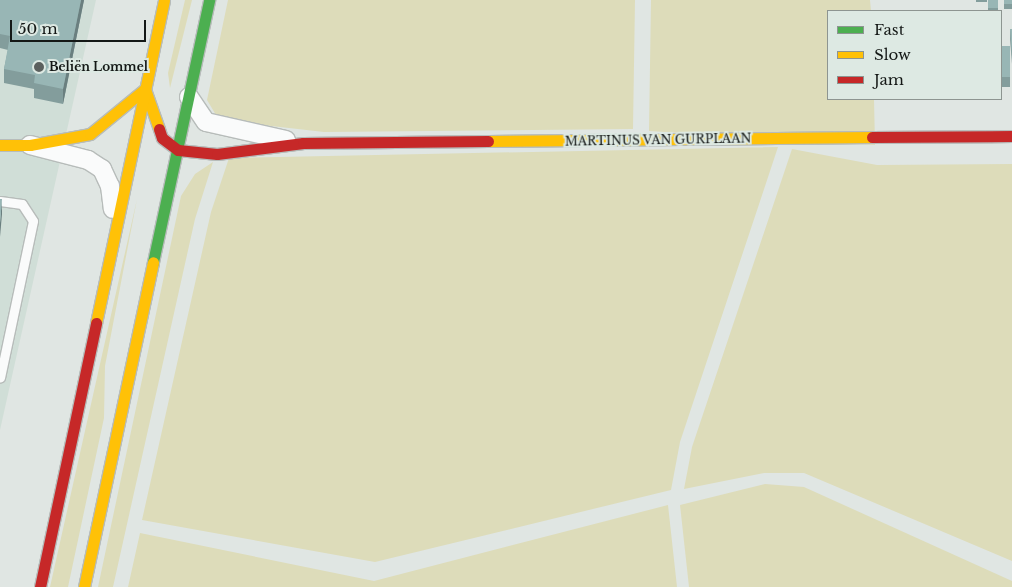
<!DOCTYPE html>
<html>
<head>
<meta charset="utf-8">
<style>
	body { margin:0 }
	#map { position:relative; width:1012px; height:587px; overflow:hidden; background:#e0e6e3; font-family:"Libre Baskerville",serif }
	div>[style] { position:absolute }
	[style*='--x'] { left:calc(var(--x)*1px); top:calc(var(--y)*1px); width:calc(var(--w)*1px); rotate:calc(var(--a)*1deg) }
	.built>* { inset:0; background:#d0ded7 }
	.green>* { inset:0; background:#dddcba }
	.roads { filter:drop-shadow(1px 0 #b7bcba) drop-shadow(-1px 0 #b7bcba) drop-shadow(0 1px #b7bcba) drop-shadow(0 -1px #b7bcba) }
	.lane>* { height:9px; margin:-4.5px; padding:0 4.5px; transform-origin:4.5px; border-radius:4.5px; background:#fafbfb }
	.street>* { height:18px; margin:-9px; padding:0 9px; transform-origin:9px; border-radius:9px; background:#fafbfb }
	.fast>* { height:11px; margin:-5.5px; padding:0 5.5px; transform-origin:5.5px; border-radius:5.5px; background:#4caf50 }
	.slow>* { height:11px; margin:-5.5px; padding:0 5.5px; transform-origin:5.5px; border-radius:5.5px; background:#ffc107 }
	.jam>* { height:11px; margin:-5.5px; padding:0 5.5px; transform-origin:5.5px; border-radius:5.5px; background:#c62828 }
	.wall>* { inset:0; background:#839d9c; transform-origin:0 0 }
	.shaded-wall>* { inset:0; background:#6a7f7f }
	.building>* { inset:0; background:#98b6b5; transform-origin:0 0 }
	.dots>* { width:14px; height:14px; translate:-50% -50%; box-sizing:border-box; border:2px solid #dde9e3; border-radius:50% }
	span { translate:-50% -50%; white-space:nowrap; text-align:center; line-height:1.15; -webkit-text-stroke:4px #dde9e3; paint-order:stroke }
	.poi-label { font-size:12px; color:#141816; font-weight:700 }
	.left { translate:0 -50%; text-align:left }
	.street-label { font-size:12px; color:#141816 }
	.legend { position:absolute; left:827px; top:10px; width:175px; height:90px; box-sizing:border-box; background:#dde9e3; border:1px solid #8d9591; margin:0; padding:6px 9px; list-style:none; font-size:15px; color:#141816 }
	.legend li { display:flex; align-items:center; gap:10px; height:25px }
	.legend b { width:25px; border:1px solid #8d9591 }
	.scale { position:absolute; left:10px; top:20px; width:136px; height:22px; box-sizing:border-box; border:2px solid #141816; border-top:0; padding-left:6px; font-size:15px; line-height:18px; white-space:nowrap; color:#141816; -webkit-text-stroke:4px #dde9e3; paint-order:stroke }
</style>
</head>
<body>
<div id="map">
	<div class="built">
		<div style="clip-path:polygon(0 0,96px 0,0 430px)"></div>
	</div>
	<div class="green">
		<div style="clip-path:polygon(185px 0,192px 0,170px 88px,168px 73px)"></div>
		<div style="clip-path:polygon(228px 0,635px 0,633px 129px,324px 132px,229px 121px,216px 115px,207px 100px)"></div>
		<div style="clip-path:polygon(651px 0,870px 0,871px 11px,828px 11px,828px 99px,874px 99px,875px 145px,649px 131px)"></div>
		<div style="clip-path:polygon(778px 147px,680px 442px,671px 490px,375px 562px,142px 520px,211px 212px,229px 158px)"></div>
		<div style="clip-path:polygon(792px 149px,877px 165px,1012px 164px,1012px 561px,804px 473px,764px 473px,684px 489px,692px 447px)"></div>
		<div style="clip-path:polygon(213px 162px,195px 219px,113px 587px,98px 587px,181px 196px,195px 174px)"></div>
		<div style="clip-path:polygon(137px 199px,105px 366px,104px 418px,68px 587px,50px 587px)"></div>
		<div style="clip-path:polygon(765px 484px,804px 487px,1012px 581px,1012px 587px,689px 587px,680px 505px)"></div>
		<div style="clip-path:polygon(668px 505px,677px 587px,128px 587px,140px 533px,374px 581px)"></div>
	</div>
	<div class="roads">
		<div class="lane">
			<div style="--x:0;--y:201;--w:22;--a:8"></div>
			<div style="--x:22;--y:204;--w:20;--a:57"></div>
			<div style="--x:33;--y:221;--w:160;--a:101.9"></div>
		</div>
		<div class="street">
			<div style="--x:189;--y:97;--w:30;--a:56"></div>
			<div style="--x:206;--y:122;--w:82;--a:12.7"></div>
			<div style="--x:30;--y:145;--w:60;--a:14.5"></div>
			<div style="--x:88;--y:160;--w:17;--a:33"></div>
			<div style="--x:102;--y:169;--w:19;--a:65"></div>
			<div style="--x:110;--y:186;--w:23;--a:83"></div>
		</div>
		<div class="fast">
			<div style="--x:153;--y:262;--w:268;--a:-77.9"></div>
		</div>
		<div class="slow">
			<div style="--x:488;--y:141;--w:384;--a:-0.6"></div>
			<div style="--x:0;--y:145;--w:30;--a:0"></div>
			<div style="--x:30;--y:145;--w:61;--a:-10.4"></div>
			<div style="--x:90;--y:134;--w:71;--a:-39.3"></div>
			<div style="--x:145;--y:89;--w:42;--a:70.7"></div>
			<div style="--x:96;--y:323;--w:330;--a:-78.1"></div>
			<div style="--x:84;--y:587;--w:332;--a:-78"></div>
		</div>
		<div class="jam">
			<div style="--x:159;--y:129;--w:9;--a:72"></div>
			<div style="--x:162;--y:138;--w:20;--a:37"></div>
			<div style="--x:178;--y:150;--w:39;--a:6"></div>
			<div style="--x:217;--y:154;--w:87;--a:-7.3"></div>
			<div style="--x:303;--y:143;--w:185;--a:-0.6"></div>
			<div style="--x:872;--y:137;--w:140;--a:-0.4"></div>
			<div style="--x:40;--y:587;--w:270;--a:-78"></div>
		</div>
	</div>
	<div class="wall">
		<div style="clip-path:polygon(0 0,84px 0,63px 104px,34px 98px,34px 89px,4px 83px,4px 69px,8px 50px,0 48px)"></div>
		<div style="left:976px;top:0;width:11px;height:2px"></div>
		<div style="left:988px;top:0;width:10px;height:11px"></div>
		<div style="left:1004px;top:0;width:8px;height:9px"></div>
		<div style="clip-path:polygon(1010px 29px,1012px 29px,1012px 64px,1010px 39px)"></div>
		<div style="left:1010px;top:46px;width:41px;height:9px;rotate:90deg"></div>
	</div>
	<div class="shaded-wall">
		<div style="clip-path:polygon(81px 0,84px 0,63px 104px,63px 89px)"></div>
		<div style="clip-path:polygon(2px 199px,2px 214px,0 237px,0 223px)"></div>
	</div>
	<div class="building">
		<div style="clip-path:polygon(0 0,81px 0,63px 89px,34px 83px,35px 75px,4px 69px,10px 36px,0 34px)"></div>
		<div style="left:988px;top:0;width:10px;height:8px"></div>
		<div style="left:1004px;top:0;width:8px;height:4px"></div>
		<div style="clip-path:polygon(1010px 29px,1012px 29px,1012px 54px)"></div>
		<div style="left:1010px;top:46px;width:31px;height:9px;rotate:90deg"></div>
		<div style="clip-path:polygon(0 199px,2px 199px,0 223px)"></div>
	</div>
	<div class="dots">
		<div style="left:39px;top:67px;background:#5b605e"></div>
	</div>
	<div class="poi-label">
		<span class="left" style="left:49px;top:67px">Beliën Lommel</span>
	</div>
	<div class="street-label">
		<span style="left:658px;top:140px;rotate:-1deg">MARTINUS VAN GURPLAAN</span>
	</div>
	<ul class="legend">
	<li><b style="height:6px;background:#4caf50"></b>Fast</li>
	<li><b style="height:6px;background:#ffc107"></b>Slow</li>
	<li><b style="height:6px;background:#c62828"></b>Jam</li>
	</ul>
	<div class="scale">50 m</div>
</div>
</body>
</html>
